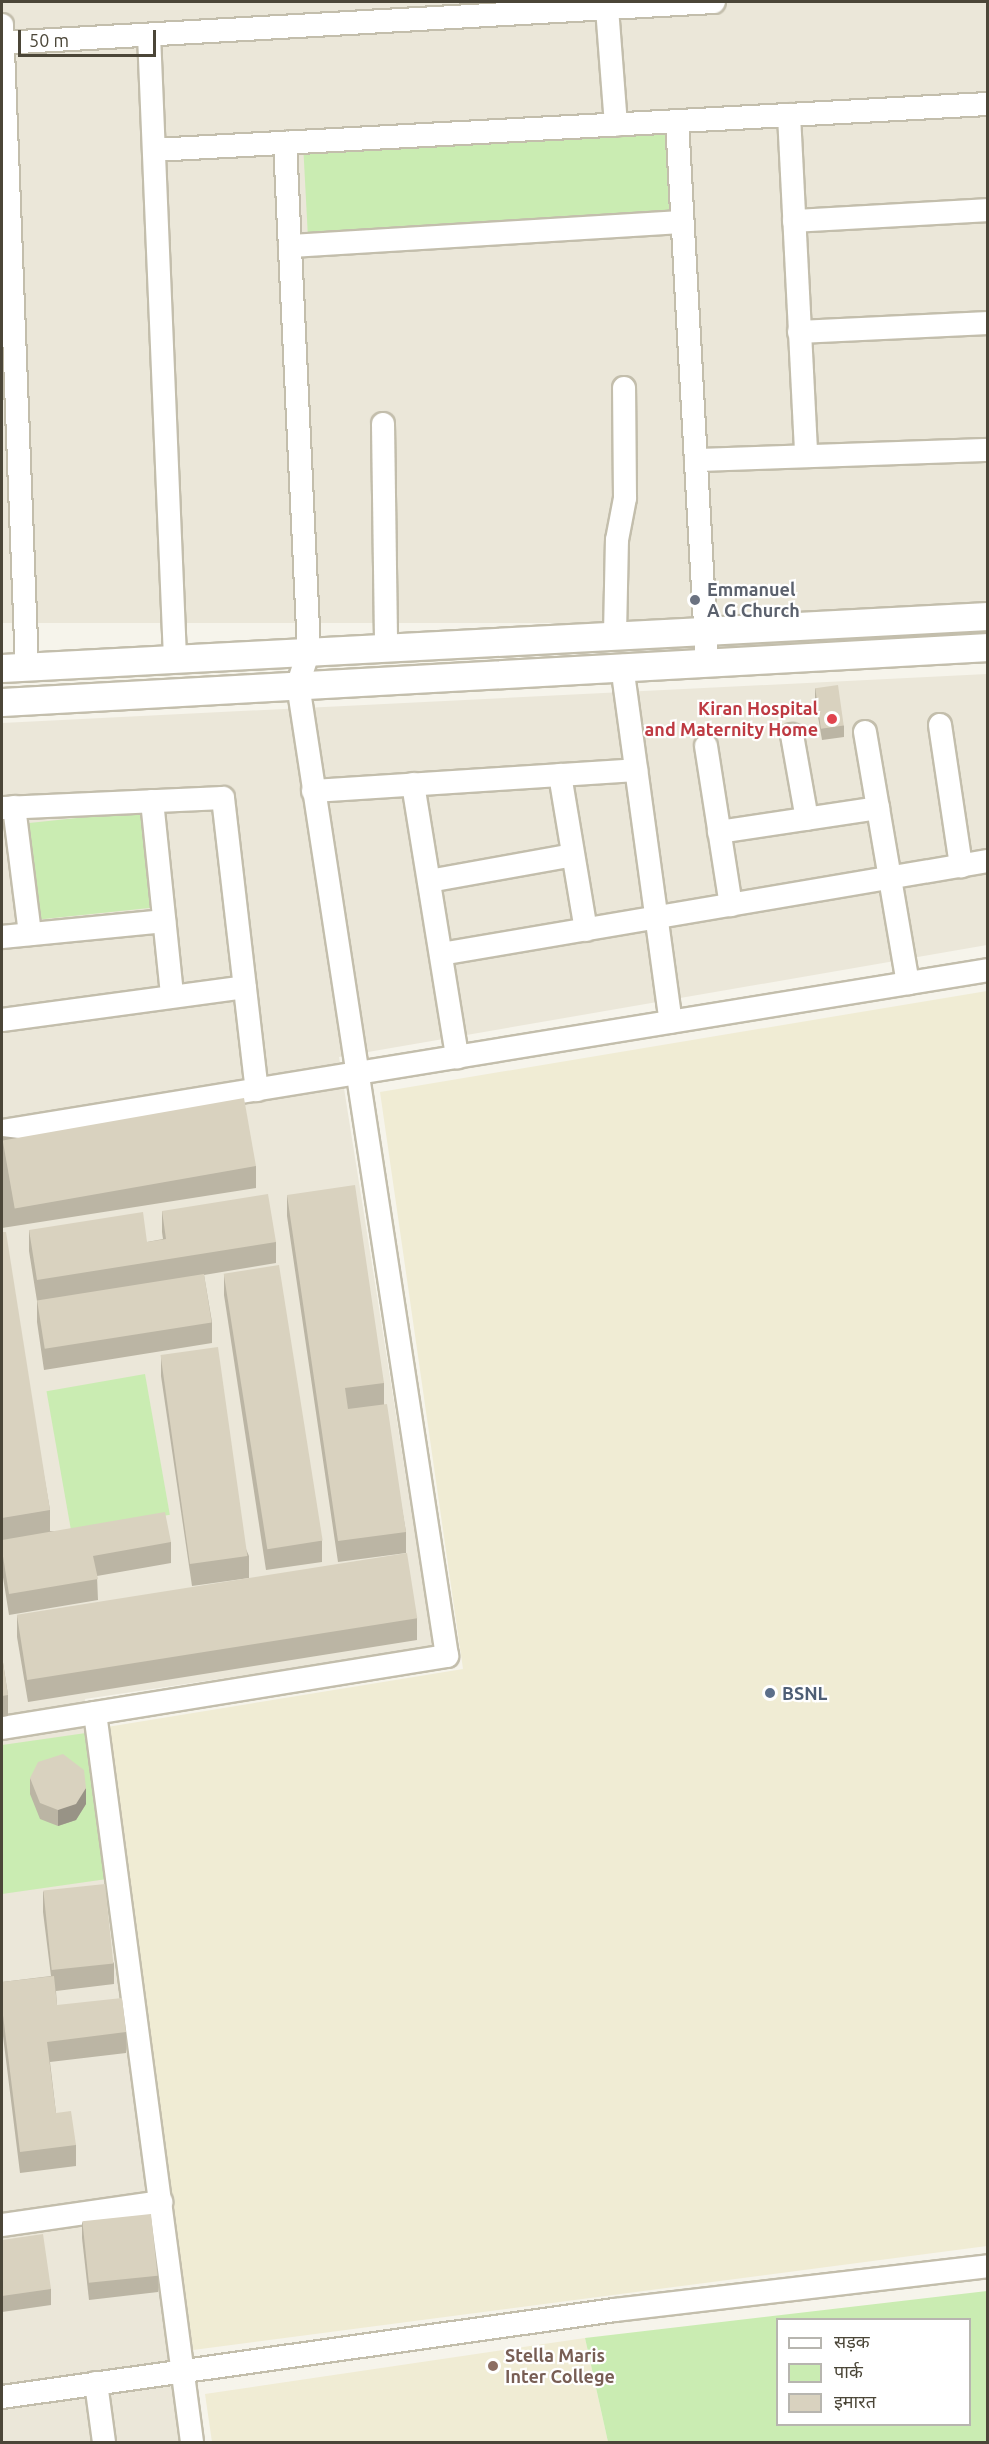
<!DOCTYPE html>
<html>
<head>
<meta charset="utf-8">
<style>
	body { margin:0 }
	#map { position:relative; width:989px; height:2444px; overflow:hidden; background:#f6f4eb; font-family:Ubuntu,"Noto Sans Devanagari",sans-serif }
	div>[style] { position:absolute }
	[style*='--x'] { left:calc(var(--x)*1px); top:calc(var(--y)*1px); width:calc(var(--w)*1px); rotate:calc(var(--a)*1deg) }
	.residential>* { inset:0; background:#ebe7d9; transform-origin:0 0 }
	.education>* { inset:0; background:#f0ecd4 }
	.green>* { inset:0; background:#caecb2; transform-origin:0 0 }
	.roads { filter:drop-shadow(2px 0 #c3beac) drop-shadow(-2px 0 #c3beac) drop-shadow(0 2px #c3beac) drop-shadow(0 -2px #c3beac) }
	.minor>* { height:22px; margin:-11px; padding:0 11px; transform-origin:11px; border-radius:11px; background:#fff }
	.tertiary>* { height:27px; margin:-13.5px; padding:0 13.5px; transform-origin:13.5px; border-radius:13.5px; background:#fff }
	.wall>* { inset:0; background:#bbb5a4 }
	.shaded-wall>* { inset:0; background:#989386 }
	.building>* { inset:0; background:#d9d2bf; transform-origin:0 0 }
	.dots>* { width:16px; height:16px; translate:-50% -50%; box-sizing:border-box; border:3px solid #fff; border-radius:50% }
	span { translate:-50% -50%; white-space:nowrap; text-align:center; line-height:1.15; -webkit-text-stroke:4.5px #fff; paint-order:stroke }
	.worship-label { font-size:18px; color:#5b616d; font-weight:700 }
	.left { translate:0 -50%; text-align:left }
	.health-label { font-size:18px; color:#be3a42; font-weight:700 }
	.right { translate:-100% -50%; text-align:right }
	.service-label { font-size:18px; color:#4e5e75; font-weight:700 }
	.education-label { font-size:18px; color:#785e54; font-weight:700 }
	.frame { position:absolute; inset:0; border:3px solid #4b4638; pointer-events:none }
	.legend { position:absolute; left:776px; top:2318px; width:195px; height:108px; box-sizing:border-box; background:#fff; border:2px solid #b7b5af; margin:0; padding:8px 10px; list-style:none; font-size:18px; color:#4b4638 }
	.legend li { display:flex; align-items:center; gap:12px; height:30px }
	.legend b { width:30px; border:2px solid #b7b5af }
	.scale { position:absolute; left:18px; top:30px; width:138px; height:27px; box-sizing:border-box; border:3px solid #4b4638; border-top:0; padding-left:8px; font-size:18px; line-height:21px; white-space:nowrap; color:#4b4638; -webkit-text-stroke:4px #fff; paint-order:stroke }
</style>
</head>
<body>
<div id="map">
	<div class="residential">
		<div style="left:2px;top:2px;width:985px;height:621px"></div>
		<div style="clip-path:polygon(987px 674px,987px 945px,339px 1057px,433px 1647px,85px 1699px,182px 2442px,2px 2442px,2px 723px)"></div>
	</div>
	<div class="education">
		<div style="clip-path:polygon(987px 991px,987px 2246px,193px 2350px,107px 1727px,463px 1669px,380px 1092px)"></div>
		<div style="clip-path:polygon(585px 2338px,608px 2442px,212px 2442px,205px 2394px)"></div>
	</div>
	<div class="green">
		<div style="left:666px;top:133px;width:82px;height:363px;rotate:87deg"></div>
		<div style="left:144px;top:811px;width:97px;height:118px;rotate:84deg"></div>
		<div style="left:145px;top:1374px;width:143px;height:100px;rotate:80deg"></div>
		<div style="clip-path:polygon(86px 1733px,107px 1879px,2px 1894px,2px 1745px)"></div>
		<div style="clip-path:polygon(evenodd,987px 2291px,987px 2442px,608px 2442px,585px 2338px,987px 2291px,778px 2320px,970px 2320px,970px 2424px,778px 2424px,778px 2320px)"></div>
	</div>
	<div class="roads">
		<div class="minor">
			<div style="--x:607;--y:8;--w:117;--a:85.6"></div>
			<div style="--x:2;--y:25;--w:642;--a:87.77"></div>
			<div style="--x:149;--y:35;--w:624;--a:87.61"></div>
			<div style="--x:2;--y:43;--w:713;--a:-3.3"></div>
			<div style="--x:789;--y:115;--w:341;--a:87.1"></div>
			<div style="--x:677;--y:121;--w:541;--a:86.82"></div>
			<div style="--x:154;--y:150;--w:835;--a:-3.16"></div>
			<div style="--x:794;--y:221;--w:194;--a:-3.2"></div>
			<div style="--x:290;--y:246;--w:393;--a:-3.5"></div>
			<div style="--x:799;--y:332;--w:189;--a:-2.7"></div>
			<div style="--x:383;--y:424;--w:222;--a:89.2"></div>
			<div style="--x:696;--y:460;--w:292;--a:-2"></div>
			<div style="--x:615;--y:634;--w:94;--a:-88.8"></div>
			<div style="--x:617;--y:540;--w:43;--a:-79.2"></div>
			<div style="--x:625;--y:498;--w:110;--a:-90.5"></div>
			<div style="--x:622;--y:666;--w:359;--a:82.2"></div>
			<div style="--x:940;--y:725;--w:143;--a:81.5"></div>
			<div style="--x:865;--y:732;--w:255;--a:80.3"></div>
			<div style="--x:792;--y:735;--w:85;--a:79.9"></div>
			<div style="--x:706;--y:746;--w:161;--a:81.1"></div>
			<div style="--x:560;--y:775;--w:157;--a:80.5"></div>
			<div style="--x:413;--y:784;--w:277;--a:80.8"></div>
			<div style="--x:313;--y:791;--w:324;--a:-3.7"></div>
			<div style="--x:152;--y:801;--w:194;--a:84.1"></div>
			<div style="--x:14;--y:807;--w:128;--a:82.8"></div>
			<div style="--x:2;--y:808;--w:221;--a:-2.6"></div>
			<div style="--x:223;--y:798;--w:294;--a:83.4"></div>
			<div style="--x:719;--y:832;--w:161;--a:-8.6"></div>
			<div style="--x:429;--y:881;--w:146;--a:-10.2"></div>
			<div style="--x:2;--y:937;--w:163;--a:-5.6"></div>
			<div style="--x:441;--y:954;--w:555;--a:-9.65"></div>
			<div style="--x:2;--y:1020;--w:245;--a:-7.7"></div>
			<div style="--x:2;--y:1131;--w:999;--a:-9.27"></div>
			<div style="--x:95;--y:1713;--w:735;--a:82.42"></div>
			<div style="--x:2;--y:1728;--w:451;--a:-9.2"></div>
			<div style="--x:447;--y:1656;--w:983;--a:-98.72"></div>
			<div style="--x:298;--y:684;--w:36;--a:-72"></div>
			<div style="--x:309;--y:650;--w:508;--a:-92.71"></div>
			<div style="--x:2;--y:2225;--w:161;--a:-8.2"></div>
			<div style="--x:96;--y:2383;--w:60;--a:82.3"></div>
			<div style="--x:2;--y:2397;--w:619;--a:-8.08"></div>
			<div style="--x:615;--y:2310;--w:376;--a:-6.7"></div>
		</div>
		<div class="tertiary">
			<div style="--x:2;--y:668;--w:987;--a:-3.02"></div>
			<div style="--x:2;--y:702;--w:988;--a:-3.19"></div>
		</div>
	</div>
	<div class="wall">
		<div style="clip-path:polygon(815px 688px,844px 726px,844px 737px,822px 740px,815px 699px)"></div>
		<div style="clip-path:polygon(2px 1136px,256px 1166px,256px 1188px,2px 1228px)"></div>
		<div style="clip-path:polygon(287px 1195px,384px 1383px,384px 1404px,406px 1532px,406px 1553px,338px 1562px,287px 1216px)"></div>
		<div style="clip-path:polygon(162px 1211px,276px 1242px,276px 1263px,204px 1275px,212px 1322px,212px 1343px,44px 1370px,37px 1322px,37px 1301px,29px 1251px,29px 1230px,147px 1242px,163px 1239px,162px 1232px)"></div>
		<div style="clip-path:polygon(2px 1232px,50px 1510px,50px 1531px,171px 1542px,171px 1563px,97px 1576px,98px 1600px,9px 1615px,2px 1571px)"></div>
		<div style="clip-path:polygon(224px 1274px,322px 1541px,322px 1562px,266px 1570px,224px 1295px)"></div>
		<div style="clip-path:polygon(161px 1355px,249px 1556px,249px 1578px,192px 1586px,161px 1376px)"></div>
		<div style="clip-path:polygon(17px 1616px,417px 1618px,417px 1640px,28px 1702px,17px 1637px)"></div>
		<div style="clip-path:polygon(2px 1656px,8px 1695px,8px 1716px,2px 1717px)"></div>
		<div style="clip-path:polygon(30px 1778px,86px 1804px,76px 1820px,58px 1826px,40px 1819px,30px 1794px)"></div>
		<div style="clip-path:polygon(43px 1891px,114px 1963px,114px 1984px,56px 1991px,57px 2005px,126px 2032px,126px 2053px,50px 2062px,56px 2113px,76px 2145px,76px 2166px,20px 2173px,2px 2028px,2px 1982px,51px 1976px,43px 1912px)"></div>
		<div style="clip-path:polygon(82px 2222px,158px 2276px,158px 2292px,89px 2300px,82px 2238px)"></div>
		<div style="clip-path:polygon(2px 2240px,51px 2289px,51px 2305px,2px 2312px)"></div>
	</div>
	<div class="shaded-wall">
		<div style="clip-path:polygon(86px 1788px,86px 1804px,76px 1820px,58px 1826px,58px 1810px)"></div>
	</div>
	<div class="building">
		<div style="left:838px;top:685px;width:41px;height:23px;rotate:82deg"></div>
		<div style="left:244px;top:1098px;width:69px;height:245px;rotate:80deg"></div>
		<div style="clip-path:polygon(355px 1185px,384px 1383px,345px 1388px,348px 1409px,387px 1404px,406px 1532px,338px 1541px,287px 1195px)"></div>
		<div style="clip-path:polygon(268px 1194px,276px 1242px,37px 1280px,29px 1230px,143px 1212px,147px 1242px,166px 1239px,162px 1211px)"></div>
		<div style="clip-path:polygon(2px 1232px,6px 1232px,50px 1510px,2px 1518px)"></div>
		<div style="left:279px;top:1265px;width:279px;height:56px;rotate:81deg"></div>
		<div style="left:204px;top:1274px;width:49px;height:169px;rotate:81deg"></div>
		<div style="left:218px;top:1347px;width:211px;height:58px;rotate:82deg"></div>
		<div style="clip-path:polygon(165px 1512px,171px 1542px,93px 1556px,98px 1579px,9px 1594px,2px 1550px,2px 1540px)"></div>
		<div style="left:407px;top:1553px;width:66px;height:395px;rotate:81deg"></div>
		<div style="clip-path:polygon(2px 1656px,8px 1695px,2px 1696px)"></div>
		<div style="clip-path:polygon(63px 1754px,84px 1770px,86px 1788px,76px 1804px,58px 1810px,40px 1803px,30px 1778px,38px 1762px)"></div>
		<div style="left:105px;top:1884px;width:80px;height:62px;rotate:84deg"></div>
		<div style="clip-path:polygon(54px 1976px,57px 2005px,122px 1998px,126px 2032px,47px 2042px,56px 2113px,71px 2111px,76px 2145px,20px 2152px,2px 2007px,2px 1982px)"></div>
		<div style="left:151px;top:2214px;width:62px;height:69px;rotate:84deg"></div>
		<div style="clip-path:polygon(43px 2234px,51px 2289px,2px 2296px,2px 2240px)"></div>
	</div>
	<div class="dots">
		<div style="left:695px;top:600px;background:#6b7280"></div>
		<div style="left:832px;top:719px;background:#e0444e"></div>
		<div style="left:770px;top:1693px;background:#5c6f8a"></div>
		<div style="left:493px;top:2366px;background:#8d6e63"></div>
	</div>
	<div class="worship-label">
		<span class="left" style="left:707px;top:600px">Emmanuel<br>A G Church</span>
	</div>
	<div class="health-label">
		<span class="right" style="left:818px;top:719px">Kiran Hospital<br>and Maternity Home</span>
	</div>
	<div class="service-label">
		<span class="left" style="left:782px;top:1693px">BSNL</span>
	</div>
	<div class="education-label">
		<span class="left" style="left:505px;top:2366px">Stella Maris<br>Inter College</span>
	</div>
	<div class="frame"></div>
	<ul class="legend">
	<li><b style="height:8px;background:#fff"></b>सड़क</li>
	<li><b style="height:16px;background:#caecb2"></b>पार्क</li>
	<li><b style="height:16px;background:#d9d2bf"></b>इमारत</li>
	</ul>
	<div class="scale">50 m</div>
</div>
</body>
</html>
